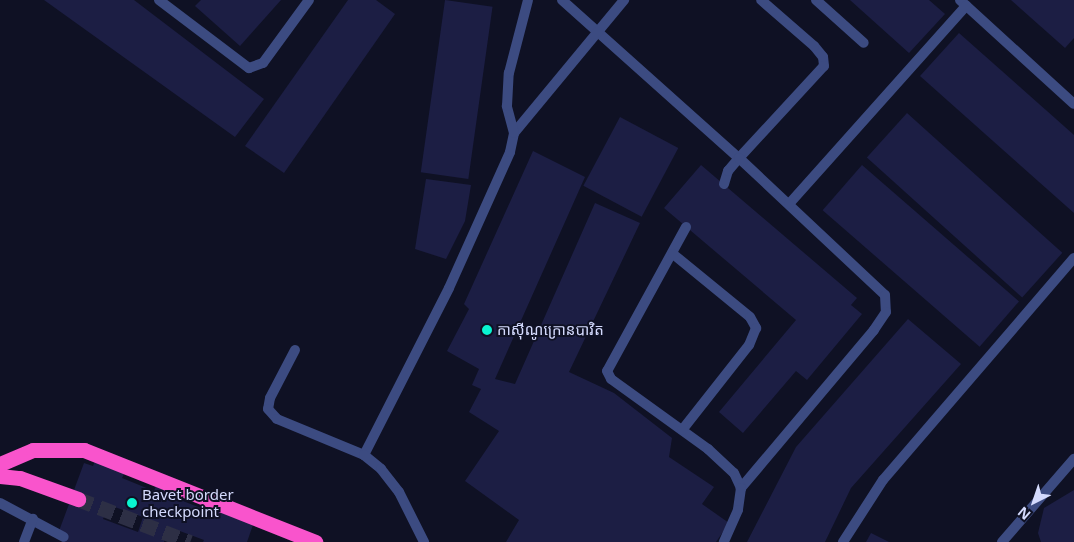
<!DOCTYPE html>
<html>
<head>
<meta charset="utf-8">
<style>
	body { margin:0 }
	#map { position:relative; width:1074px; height:542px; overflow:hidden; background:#0f1124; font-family:"Noto Sans","Noto Sans Khmer",sans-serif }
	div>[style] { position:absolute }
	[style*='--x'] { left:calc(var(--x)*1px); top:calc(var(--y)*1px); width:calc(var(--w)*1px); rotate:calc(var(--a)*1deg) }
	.building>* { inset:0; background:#1c1e44; transform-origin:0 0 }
	.highway-tunnel>* { height:15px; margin-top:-7.5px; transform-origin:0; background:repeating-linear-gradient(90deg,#2d2f45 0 15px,transparent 0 23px) }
	.lane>* { height:10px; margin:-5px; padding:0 5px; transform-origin:5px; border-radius:5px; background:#3c4b81 }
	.street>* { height:10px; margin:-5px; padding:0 5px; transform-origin:5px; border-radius:5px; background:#3c4b81 }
	.highway>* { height:15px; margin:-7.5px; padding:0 7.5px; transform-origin:7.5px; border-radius:7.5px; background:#f954cc }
	.dots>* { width:14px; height:14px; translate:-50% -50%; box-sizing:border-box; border:2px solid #0f1124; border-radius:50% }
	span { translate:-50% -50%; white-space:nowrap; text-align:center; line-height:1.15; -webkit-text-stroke:4px #0f1124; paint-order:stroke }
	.poi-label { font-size:15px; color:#d4dafd }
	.left { translate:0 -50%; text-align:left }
	.north { position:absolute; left:1009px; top:477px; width:50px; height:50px; -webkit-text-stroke:4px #0f1124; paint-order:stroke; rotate:221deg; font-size:14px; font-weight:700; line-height:20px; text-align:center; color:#d4dafd }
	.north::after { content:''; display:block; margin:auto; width:18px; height:22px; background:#d4dafd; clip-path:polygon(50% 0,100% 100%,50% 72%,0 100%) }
</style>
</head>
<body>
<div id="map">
	<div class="building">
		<div style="clip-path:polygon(44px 0,134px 0,264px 99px,235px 137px)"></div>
		<div style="clip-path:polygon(201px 0,281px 0,240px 46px,195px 6px)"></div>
		<div style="clip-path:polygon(348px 0,376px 0,395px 14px,284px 173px,245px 146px)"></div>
		<div style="left:445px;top:0;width:48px;height:174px;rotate:8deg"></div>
		<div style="clip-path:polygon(850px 0,929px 0,945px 14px,909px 53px)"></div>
		<div style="clip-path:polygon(1011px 0,1074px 0,1074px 38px,1065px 48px)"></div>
		<div style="clip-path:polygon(959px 33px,1074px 135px,1074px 213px,920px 76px)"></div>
		<div style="left:907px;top:113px;width:209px;height:60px;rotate:42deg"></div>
		<div style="left:620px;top:117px;width:66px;height:78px;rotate:28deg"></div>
		<div style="clip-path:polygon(533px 151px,585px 177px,495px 379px,515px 384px,595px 203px,640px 223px,569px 372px,614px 393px,672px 438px,669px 457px,714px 487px,702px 504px,729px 523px,716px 542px,506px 542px,519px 520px,465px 481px,499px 431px,469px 412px,481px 389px,472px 385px,479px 369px,447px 351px,469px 309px,464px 304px)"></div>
		<div style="clip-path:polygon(701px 165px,857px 298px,851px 305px,862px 314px,807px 380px,796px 371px,743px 433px,719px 412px,796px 320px,664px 208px)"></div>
		<div style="left:862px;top:165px;width:208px;height:60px;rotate:41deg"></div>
		<div style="clip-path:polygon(426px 179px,471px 185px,465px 221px,446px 259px,415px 249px)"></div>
		<div style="clip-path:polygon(908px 319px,961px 364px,851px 488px,825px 542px,747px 542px,796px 447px)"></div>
		<div style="clip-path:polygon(evenodd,95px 461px,125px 472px,122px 478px,154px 491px,157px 483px,185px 494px,183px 501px,216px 514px,218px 508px,254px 522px,247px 542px,203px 542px,204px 540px,169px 527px,164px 542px,62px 542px,65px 533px,59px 531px,69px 504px,76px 507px,82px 493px,74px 490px,84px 463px,93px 466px,95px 461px,109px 505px,143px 517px,138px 532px,103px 519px,109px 505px)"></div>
		<div style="clip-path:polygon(1074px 490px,1074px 542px,1041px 542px,1038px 533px,1044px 508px)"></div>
		<div style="clip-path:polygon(871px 533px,889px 542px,866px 542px)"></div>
	</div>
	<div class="highway-tunnel">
		<div style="--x:78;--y:499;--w:120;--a:21"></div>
	</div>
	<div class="lane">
		<div style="--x:159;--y:0;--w:113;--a:37.1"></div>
		<div style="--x:249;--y:68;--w:15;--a:-20"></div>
		<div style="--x:263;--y:63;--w:78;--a:-53.9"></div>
		<div style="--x:562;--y:0;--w:237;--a:41.8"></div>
		<div style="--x:739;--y:158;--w:125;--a:-47.3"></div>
		<div style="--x:824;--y:66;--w:9;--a:-96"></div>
		<div style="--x:823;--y:57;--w:14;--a:-129"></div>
		<div style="--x:814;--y:46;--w:70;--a:-139"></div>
		<div style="--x:816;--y:0;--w:64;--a:41.9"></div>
		<div style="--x:960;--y:0;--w:154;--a:42.4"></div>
		<div style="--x:514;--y:133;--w:173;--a:-50.4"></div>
		<div style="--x:724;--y:184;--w:14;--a:-73"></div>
		<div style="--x:728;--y:171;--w:17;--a:-50"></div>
		<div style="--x:739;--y:158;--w:200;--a:43.2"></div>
		<div style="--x:885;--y:295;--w:17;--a:87"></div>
		<div style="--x:886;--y:312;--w:22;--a:124"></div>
		<div style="--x:874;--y:330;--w:207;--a:130.1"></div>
		<div style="--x:789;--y:204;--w:266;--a:-48.2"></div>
		<div style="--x:686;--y:227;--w:164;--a:118.7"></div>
		<div style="--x:607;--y:371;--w:9;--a:63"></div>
		<div style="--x:611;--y:379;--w:120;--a:35.8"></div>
		<div style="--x:708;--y:449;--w:35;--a:43"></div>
		<div style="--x:734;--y:473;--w:17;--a:65"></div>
		<div style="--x:741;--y:488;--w:22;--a:98"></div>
		<div style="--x:738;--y:510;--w:35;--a:114"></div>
		<div style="--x:673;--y:254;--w:99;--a:39.3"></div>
		<div style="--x:750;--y:317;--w:13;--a:61"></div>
		<div style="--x:756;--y:328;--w:18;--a:112"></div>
		<div style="--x:749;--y:345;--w:108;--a:128.2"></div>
		<div style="--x:295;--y:350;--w:54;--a:117.5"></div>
		<div style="--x:270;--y:398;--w:11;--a:100"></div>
		<div style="--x:268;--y:409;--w:13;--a:48"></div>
		<div style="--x:277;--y:419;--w:94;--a:22.5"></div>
		<div style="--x:364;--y:455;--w:187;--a:-63"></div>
		<div style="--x:449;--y:288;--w:149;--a:-65.8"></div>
		<div style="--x:510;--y:152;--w:19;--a:-78"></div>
		<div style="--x:514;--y:133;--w:28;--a:-105"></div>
		<div style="--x:507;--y:106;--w:33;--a:-87"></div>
		<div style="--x:509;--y:73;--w:75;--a:-75.4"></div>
		<div style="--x:364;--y:455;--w:22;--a:39"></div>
		<div style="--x:381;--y:469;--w:29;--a:52"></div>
		<div style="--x:399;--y:492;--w:56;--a:63.4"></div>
		<div style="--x:0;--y:503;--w:72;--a:28"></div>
		<div style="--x:24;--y:542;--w:25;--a:-69"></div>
		<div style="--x:1002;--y:542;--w:110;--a:-49.1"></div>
	</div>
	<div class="street">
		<div style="--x:843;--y:542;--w:74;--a:-57.2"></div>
		<div style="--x:883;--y:480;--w:293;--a:-49.3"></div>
	</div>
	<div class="highway">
		<div style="--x:0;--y:464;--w:36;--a:-23"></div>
		<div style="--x:33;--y:450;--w:51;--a:0"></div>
		<div style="--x:84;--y:450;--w:249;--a:21.7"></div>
		<div style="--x:0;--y:476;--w:20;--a:6"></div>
		<div style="--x:20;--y:478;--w:62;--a:19.9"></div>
	</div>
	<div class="dots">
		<div style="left:487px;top:330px;background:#09f4d1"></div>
		<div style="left:132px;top:503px;background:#09f4d1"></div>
	</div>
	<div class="poi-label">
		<span class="left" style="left:497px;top:330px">កាស៊ីណូក្រោនបាវិត</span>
		<span class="left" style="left:142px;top:503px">Bavet border<br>checkpoint</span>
	</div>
	<div class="north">N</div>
</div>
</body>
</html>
